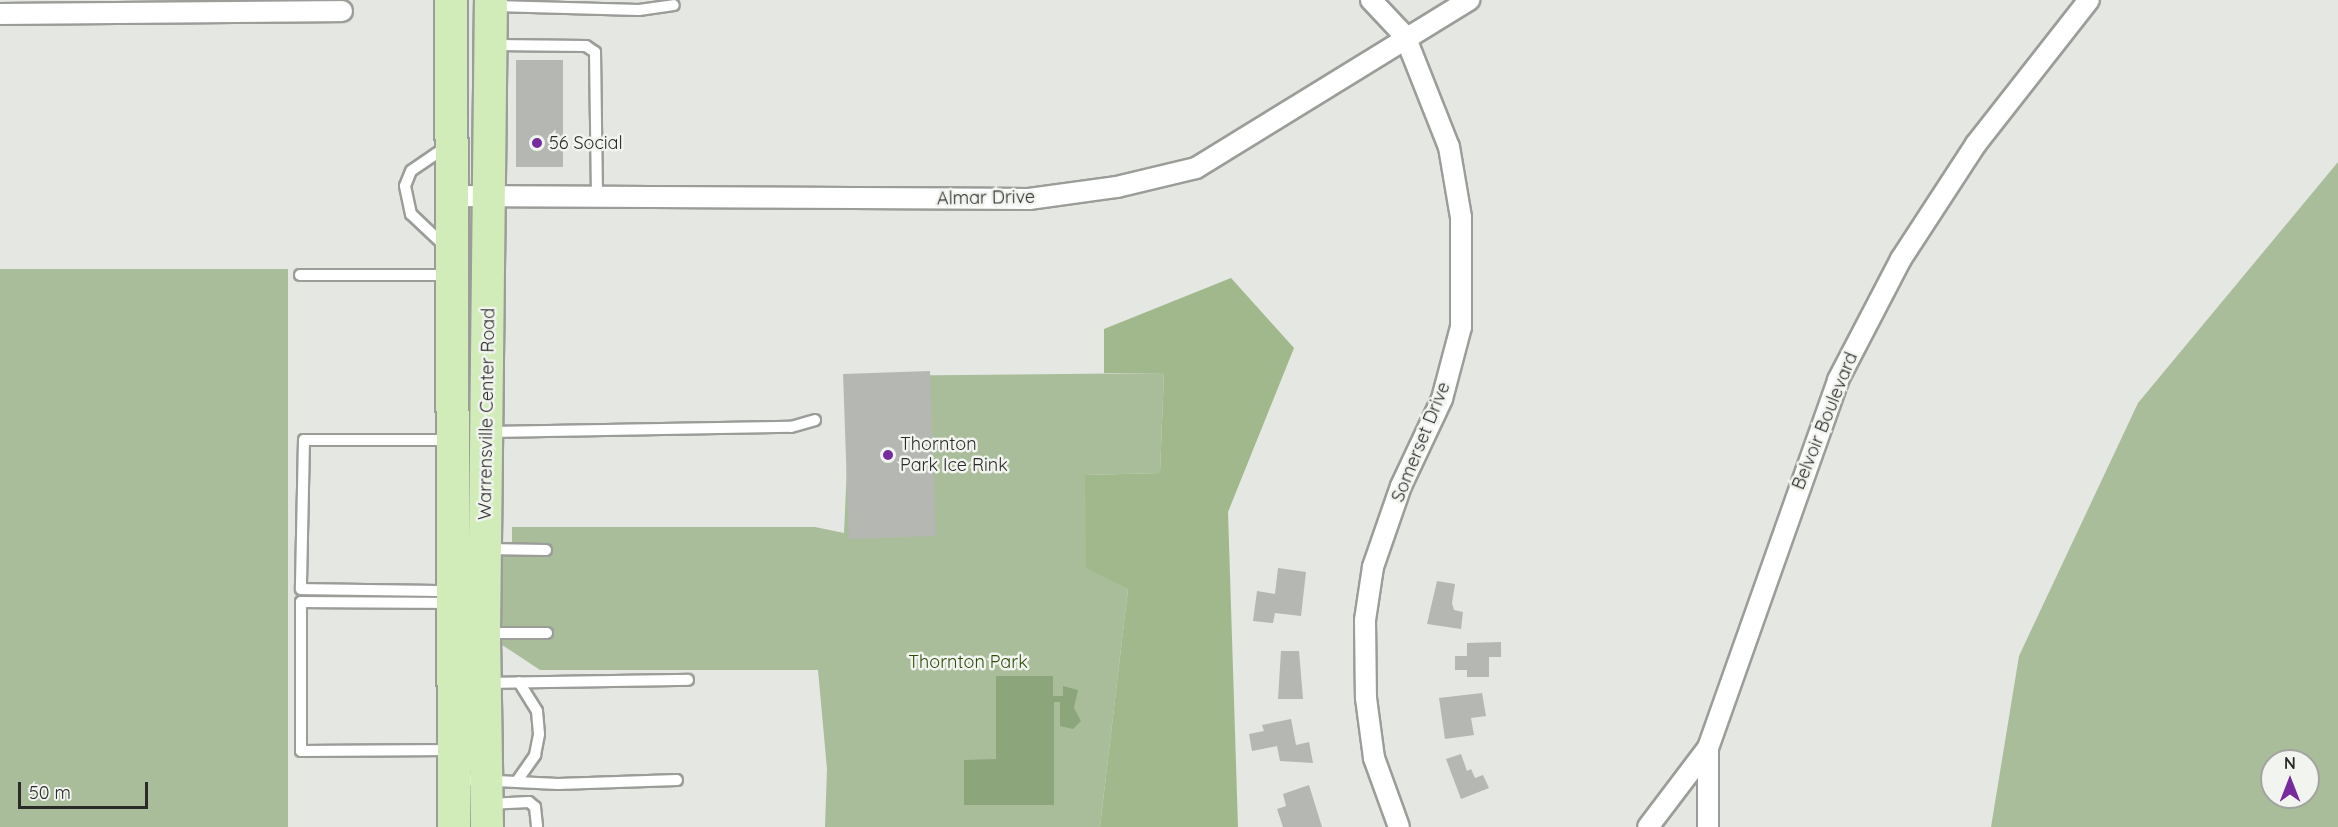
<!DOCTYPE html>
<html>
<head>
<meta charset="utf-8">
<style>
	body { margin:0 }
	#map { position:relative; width:2338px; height:827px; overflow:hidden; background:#e4e7e2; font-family:Quicksand,sans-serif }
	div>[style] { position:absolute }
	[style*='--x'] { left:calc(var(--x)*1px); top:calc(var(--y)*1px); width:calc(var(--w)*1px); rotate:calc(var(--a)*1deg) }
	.green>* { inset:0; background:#aabd9b; transform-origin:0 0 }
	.forest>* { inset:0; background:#a0b88c }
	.water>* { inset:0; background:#8da57a }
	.building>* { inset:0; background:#b4b7b2; transform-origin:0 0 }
	.roads { filter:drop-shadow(2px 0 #9b9d99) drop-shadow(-2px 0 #9b9d99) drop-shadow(0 2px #9b9d99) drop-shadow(0 -2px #9b9d99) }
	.service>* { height:10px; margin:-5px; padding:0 5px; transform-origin:5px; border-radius:5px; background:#fff }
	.minor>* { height:20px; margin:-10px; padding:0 10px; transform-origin:10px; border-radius:10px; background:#fff }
	.primary>* { height:32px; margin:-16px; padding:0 16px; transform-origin:16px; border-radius:16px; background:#d1ecb9 }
	.dots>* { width:16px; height:16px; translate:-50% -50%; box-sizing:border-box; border:3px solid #f2f4f0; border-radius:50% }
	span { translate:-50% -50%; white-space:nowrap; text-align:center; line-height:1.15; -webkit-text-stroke:5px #f2f4f0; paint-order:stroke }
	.poi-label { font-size:18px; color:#2a2b29 }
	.left { translate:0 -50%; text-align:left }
	.street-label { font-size:18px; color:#2a2b29 }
	.park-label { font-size:18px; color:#2f4c0a }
	.north { position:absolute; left:2260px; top:749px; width:60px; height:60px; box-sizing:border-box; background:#f2f4f0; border:2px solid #a2a4a0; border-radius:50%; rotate:0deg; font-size:16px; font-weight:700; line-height:24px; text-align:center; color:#2a2b29 }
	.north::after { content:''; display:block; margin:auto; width:21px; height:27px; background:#772c9e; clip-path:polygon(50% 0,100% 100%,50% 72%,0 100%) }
	.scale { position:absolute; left:18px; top:782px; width:130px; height:27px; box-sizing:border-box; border:3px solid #2a2b29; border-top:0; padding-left:8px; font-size:18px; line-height:21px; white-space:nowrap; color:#2a2b29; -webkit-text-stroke:4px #f2f4f0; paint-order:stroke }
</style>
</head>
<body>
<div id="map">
	<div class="green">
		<div style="clip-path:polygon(evenodd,2338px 162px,2338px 827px,1991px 827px,2019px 656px,2138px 403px,2338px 162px,2272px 761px,2308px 761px,2308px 797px,2272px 797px,2272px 761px)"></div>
		<div style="left:288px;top:269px;width:558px;height:288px;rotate:90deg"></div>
		<div style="clip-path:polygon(1164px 373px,1160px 473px,1085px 475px,1128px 589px,1100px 827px,825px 827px,827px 769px,818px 670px,540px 670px,484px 633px,485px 549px,512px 549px,512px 527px,815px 527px,844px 533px,851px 376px)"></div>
	</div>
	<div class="forest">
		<div style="clip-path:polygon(1231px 278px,1294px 348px,1228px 512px,1238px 827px,1100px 827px,1128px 589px,1086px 568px,1085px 475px,1160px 473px,1164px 373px,1104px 373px,1104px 329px)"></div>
	</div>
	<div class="water">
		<div style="clip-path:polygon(996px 676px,1053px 676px,1053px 696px,1063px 696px,1063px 686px,1078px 690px,1074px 708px,1081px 721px,1073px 729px,1060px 726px,1060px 702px,1054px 702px,1054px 805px,964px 805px,964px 760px,996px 759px)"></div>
	</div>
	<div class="building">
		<div style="left:563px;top:60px;width:107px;height:47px;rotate:90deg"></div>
		<div style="left:930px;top:371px;width:165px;height:87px;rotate:88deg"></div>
		<div style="clip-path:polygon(1278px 568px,1306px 572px,1301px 616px,1275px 613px,1273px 623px,1253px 621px,1257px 591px,1275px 594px)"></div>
		<div style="clip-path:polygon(1437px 581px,1455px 584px,1452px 603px,1454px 610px,1463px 612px,1461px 629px,1427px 624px)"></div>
		<div style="clip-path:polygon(1501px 642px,1501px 657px,1489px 657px,1489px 677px,1467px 677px,1467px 670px,1455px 670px,1455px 656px,1467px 656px,1467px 643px)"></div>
		<div style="clip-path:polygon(1281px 651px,1299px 651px,1303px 699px,1278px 699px)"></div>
		<div style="clip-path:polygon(1482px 693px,1486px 716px,1471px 718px,1474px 735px,1445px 739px,1439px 698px)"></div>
		<div style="clip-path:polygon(1291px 719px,1296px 745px,1309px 742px,1313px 763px,1280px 761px,1277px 746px,1252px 751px,1249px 734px,1264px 731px,1262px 725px)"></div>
		<div style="clip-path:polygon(1461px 754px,1467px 771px,1471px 769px,1475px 778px,1483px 775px,1489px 788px,1461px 799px,1446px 759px)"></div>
		<div style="clip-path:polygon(1309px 785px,1322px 827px,1283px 827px,1277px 809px,1286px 806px,1283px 794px)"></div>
	</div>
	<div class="roads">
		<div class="service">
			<div style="--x:494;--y:6;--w:145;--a:1.6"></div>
			<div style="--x:639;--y:10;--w:35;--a:-8"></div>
			<div style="--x:494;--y:45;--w:92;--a:0.6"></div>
			<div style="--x:586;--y:46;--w:11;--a:34"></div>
			<div style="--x:595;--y:52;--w:145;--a:89.2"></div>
			<div style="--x:446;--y:147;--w:42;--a:145.6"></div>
			<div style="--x:411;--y:171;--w:16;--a:112"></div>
			<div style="--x:405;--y:186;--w:29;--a:78"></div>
			<div style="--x:411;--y:214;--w:50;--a:43.4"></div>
			<div style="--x:300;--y:275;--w:149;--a:0"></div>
			<div style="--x:490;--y:432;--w:301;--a:-1"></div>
			<div style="--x:791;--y:427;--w:25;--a:-16"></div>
			<div style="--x:449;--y:440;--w:145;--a:180"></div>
			<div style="--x:304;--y:440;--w:149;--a:91.2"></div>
			<div style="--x:301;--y:589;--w:149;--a:0.8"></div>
			<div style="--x:487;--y:549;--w:59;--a:1"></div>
			<div style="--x:487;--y:633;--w:60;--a:0"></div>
			<div style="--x:489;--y:683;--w:199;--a:-0.9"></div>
			<div style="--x:451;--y:750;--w:150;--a:179.6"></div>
			<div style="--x:301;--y:751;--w:149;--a:-90"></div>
			<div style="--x:301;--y:602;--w:150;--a:0.4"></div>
			<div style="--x:455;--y:779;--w:103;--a:2.8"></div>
			<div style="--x:558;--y:784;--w:119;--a:-1.9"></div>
			<div style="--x:517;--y:781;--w:32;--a:-55"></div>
			<div style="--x:535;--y:755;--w:21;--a:-79"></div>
			<div style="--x:539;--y:734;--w:23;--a:-95"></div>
			<div style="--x:537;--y:711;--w:34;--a:-122"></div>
			<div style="--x:488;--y:804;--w:41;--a:-2.8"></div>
			<div style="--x:529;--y:802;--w:8;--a:40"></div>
			<div style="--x:535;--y:807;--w:20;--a:84"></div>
		</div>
		<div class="minor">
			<div style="--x:1371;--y:0;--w:50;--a:46.6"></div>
			<div style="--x:1405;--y:36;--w:119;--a:68.4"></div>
			<div style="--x:1449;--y:147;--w:71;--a:80.3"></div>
			<div style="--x:1461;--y:217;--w:110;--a:90"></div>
			<div style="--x:1461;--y:327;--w:74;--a:104.8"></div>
			<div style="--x:1442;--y:399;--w:96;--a:115.2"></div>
			<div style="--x:1401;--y:486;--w:86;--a:109.1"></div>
			<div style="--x:1373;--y:567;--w:54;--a:98.6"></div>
			<div style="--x:1365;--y:620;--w:78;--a:89.3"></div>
			<div style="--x:1366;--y:698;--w:61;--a:82.4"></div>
			<div style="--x:1374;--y:758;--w:73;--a:70.1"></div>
			<div style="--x:0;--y:14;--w:342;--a:-0.5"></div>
			<div style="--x:452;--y:196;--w:577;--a:0.3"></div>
			<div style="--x:1029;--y:199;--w:89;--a:-7.8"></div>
			<div style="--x:1117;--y:187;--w:81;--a:-13.5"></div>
			<div style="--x:1196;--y:168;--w:321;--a:-31.6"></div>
			<div style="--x:1648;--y:827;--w:99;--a:-52.8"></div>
			<div style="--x:1708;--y:827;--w:79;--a:-90"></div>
			<div style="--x:1708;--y:748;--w:390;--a:-70.5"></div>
			<div style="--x:1838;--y:380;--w:136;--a:-62.5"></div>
			<div style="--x:1901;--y:259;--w:137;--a:-56.9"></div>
			<div style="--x:1976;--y:144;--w:183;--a:-51.9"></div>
		</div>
		<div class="primary">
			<div style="--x:451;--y:0;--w:827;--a:89.79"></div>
			<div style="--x:487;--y:827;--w:194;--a:-90.9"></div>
			<div style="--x:484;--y:633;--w:633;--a:-89.37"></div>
		</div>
	</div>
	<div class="dots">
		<div style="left:537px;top:143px;background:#772c9e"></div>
		<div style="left:888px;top:455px;background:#772c9e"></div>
	</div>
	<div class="poi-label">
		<span class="left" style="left:549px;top:143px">56 Social</span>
		<span class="left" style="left:900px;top:455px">Thornton<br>Park Ice Rink</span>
	</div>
	<div class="street-label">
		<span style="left:986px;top:198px;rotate:-1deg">Almar Drive</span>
		<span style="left:487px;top:414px;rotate:-89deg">Warrensville Center Road</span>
		<span style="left:1825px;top:421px;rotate:-68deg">Belvoir Boulevard</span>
		<span style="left:1421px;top:442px;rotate:-68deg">Somerset Drive</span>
	</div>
	<div class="park-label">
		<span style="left:968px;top:662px">Thornton Park</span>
	</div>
	<div class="north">N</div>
	<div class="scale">50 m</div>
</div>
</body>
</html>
